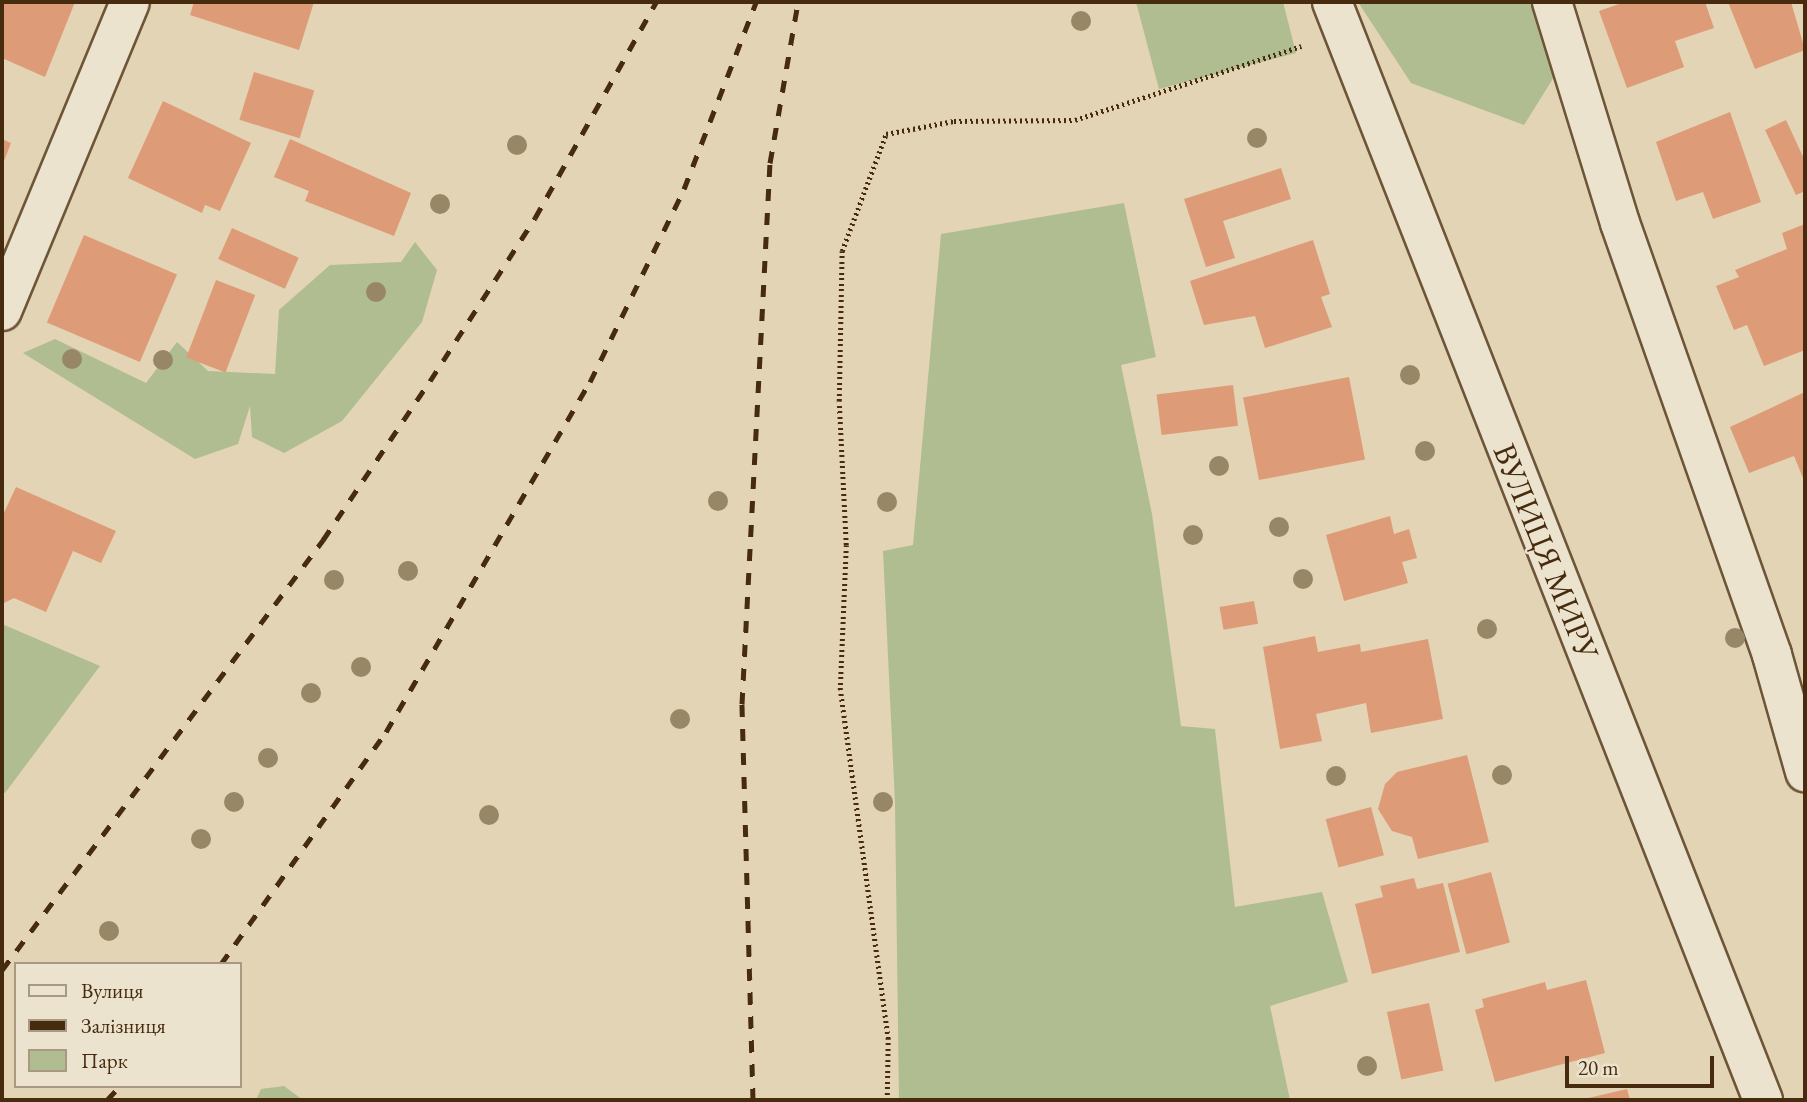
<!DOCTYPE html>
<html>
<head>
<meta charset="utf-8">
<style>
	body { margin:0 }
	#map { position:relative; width:1807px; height:1102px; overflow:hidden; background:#e2d4b5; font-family:"EB Garamond",serif }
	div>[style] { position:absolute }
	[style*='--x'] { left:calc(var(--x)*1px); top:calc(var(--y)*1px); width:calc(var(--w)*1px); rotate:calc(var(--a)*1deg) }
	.green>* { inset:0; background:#b0bd90 }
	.building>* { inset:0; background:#dd9c77; transform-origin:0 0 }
	.path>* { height:4.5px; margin-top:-2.25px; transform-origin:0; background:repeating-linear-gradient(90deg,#472b0e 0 2px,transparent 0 5.5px) }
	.roads { filter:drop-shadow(2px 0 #6e5538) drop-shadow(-2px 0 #6e5538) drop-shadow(0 2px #6e5538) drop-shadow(0 -2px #6e5538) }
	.minor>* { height:38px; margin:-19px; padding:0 19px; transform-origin:19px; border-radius:19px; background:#ece3cf }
	.rail>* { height:5px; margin-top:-2.5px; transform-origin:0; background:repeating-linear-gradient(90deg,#472b0e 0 12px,transparent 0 24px) }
	.trees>* { width:20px; height:20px; margin:-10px; border-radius:50%; background:#988767 }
	span { translate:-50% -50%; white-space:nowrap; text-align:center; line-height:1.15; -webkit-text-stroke:5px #ece3cf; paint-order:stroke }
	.street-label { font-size:32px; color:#472b0e }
	.frame { position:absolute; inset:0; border:4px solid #472b0e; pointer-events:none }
	.legend { position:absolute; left:14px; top:962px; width:228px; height:126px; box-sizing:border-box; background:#ece3cf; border:2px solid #aa9982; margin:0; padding:9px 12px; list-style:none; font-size:21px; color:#472b0e }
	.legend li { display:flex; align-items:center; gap:14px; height:35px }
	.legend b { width:35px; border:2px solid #aa9982 }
	.scale { position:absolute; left:1565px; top:1056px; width:149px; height:32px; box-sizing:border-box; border:4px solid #472b0e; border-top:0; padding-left:9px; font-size:21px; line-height:24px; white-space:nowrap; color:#472b0e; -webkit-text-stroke:5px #ece3cf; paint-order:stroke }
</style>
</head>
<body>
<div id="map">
	<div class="green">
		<div style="clip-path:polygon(1136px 2px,1283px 2px,1296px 53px,1159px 89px)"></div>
		<div style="clip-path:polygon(1358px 2px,1548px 2px,1559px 69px,1524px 125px,1411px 83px)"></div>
		<div style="clip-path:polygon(1124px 203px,1156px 357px,1121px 365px,1152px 514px,1181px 726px,1215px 729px,1235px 907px,1322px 892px,1348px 982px,1270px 1006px,1290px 1100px,899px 1100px,895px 803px,883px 551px,913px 545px,941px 234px)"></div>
		<div style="clip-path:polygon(415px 242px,437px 270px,422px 322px,342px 421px,284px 453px,252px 437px,250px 406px,238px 444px,195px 459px,23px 353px,55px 339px,146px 383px,177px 342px,208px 371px,275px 374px,279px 310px,330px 265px,401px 262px)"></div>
		<div style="clip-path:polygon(2px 624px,100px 666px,5px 793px,2px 791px)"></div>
		<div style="clip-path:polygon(284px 1086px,303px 1100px,256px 1100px,261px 1089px)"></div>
	</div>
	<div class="building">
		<div style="clip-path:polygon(2px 2px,75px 2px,45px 77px,2px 58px)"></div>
		<div style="clip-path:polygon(194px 2px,314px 2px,299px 50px,190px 15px)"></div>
		<div style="clip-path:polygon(1625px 2px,1705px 2px,1714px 28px,1675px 41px,1684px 67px,1627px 88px,1599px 11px)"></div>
		<div style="clip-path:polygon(1728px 2px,1791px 2px,1805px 50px,1755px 69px)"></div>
		<div style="left:254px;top:72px;width:63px;height:50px;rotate:17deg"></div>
		<div style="clip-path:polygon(163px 101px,251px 143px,220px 211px,205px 205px,202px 213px,128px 178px)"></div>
		<div style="clip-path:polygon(1730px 112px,1761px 202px,1713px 219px,1703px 192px,1676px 201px,1656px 142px)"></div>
		<div style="clip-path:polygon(1786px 120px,1805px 161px,1805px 191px,1796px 195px,1765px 130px)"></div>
		<div style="clip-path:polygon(2px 139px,11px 143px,2px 166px)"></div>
		<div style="clip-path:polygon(290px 139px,411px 193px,394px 236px,305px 201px,309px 191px,274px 177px)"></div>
		<div style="clip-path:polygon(1281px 168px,1291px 199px,1223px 221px,1235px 258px,1206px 267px,1184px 199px)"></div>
		<div style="clip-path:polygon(1805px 224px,1805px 350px,1764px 366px,1747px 325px,1734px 330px,1716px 286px,1739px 277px,1735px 270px,1787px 249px,1782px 233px)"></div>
		<div style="left:232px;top:228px;width:73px;height:34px;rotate:24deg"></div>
		<div style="left:84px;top:235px;width:101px;height:95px;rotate:23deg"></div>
		<div style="clip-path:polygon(1313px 240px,1330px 294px,1321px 297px,1332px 327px,1265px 348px,1255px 316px,1204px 325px,1190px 281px)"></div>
		<div style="left:216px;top:280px;width:42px;height:83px;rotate:21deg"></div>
		<div style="left:1349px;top:377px;width:84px;height:108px;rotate:79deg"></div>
		<div style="left:1233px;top:385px;width:41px;height:77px;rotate:83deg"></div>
		<div style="clip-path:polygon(1805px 392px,1805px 483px,1794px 456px,1749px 473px,1730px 427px)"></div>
		<div style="clip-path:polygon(16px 487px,116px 531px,101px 563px,73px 551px,46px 612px,14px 598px,2px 604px,2px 517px)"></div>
		<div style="clip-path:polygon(1390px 516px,1394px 534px,1409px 529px,1417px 558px,1402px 562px,1408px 583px,1344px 601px,1326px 535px)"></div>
		<div style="left:1254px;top:601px;width:23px;height:35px;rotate:80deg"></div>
		<div style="clip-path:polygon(1315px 636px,1318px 652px,1360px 644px,1361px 652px,1428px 639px,1443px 719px,1371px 733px,1366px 703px,1316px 714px,1322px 741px,1280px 749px,1263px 647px)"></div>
		<div style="clip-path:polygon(1467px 755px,1489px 842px,1418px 859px,1412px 837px,1392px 831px,1378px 809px,1385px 784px,1397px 772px)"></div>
		<div style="left:1371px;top:807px;width:50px;height:47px;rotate:75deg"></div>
		<div style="left:1491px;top:872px;width:73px;height:45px;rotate:75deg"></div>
		<div style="clip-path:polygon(1414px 878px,1417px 889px,1443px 883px,1460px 952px,1372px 974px,1355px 904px,1383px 897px,1380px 886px)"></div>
		<div style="clip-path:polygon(1586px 980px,1605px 1053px,1495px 1082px,1475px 1010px,1484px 1007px,1482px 999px,1545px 982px,1547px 990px)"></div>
		<div style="left:1429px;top:1003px;width:69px;height:43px;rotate:78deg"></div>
		<div style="clip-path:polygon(1627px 1089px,1630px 1100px,1585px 1100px,1584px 1099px)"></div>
	</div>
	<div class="path">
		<div style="--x:887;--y:1100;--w:61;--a:-89.1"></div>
		<div style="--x:888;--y:1039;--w:352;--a:-97.8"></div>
		<div style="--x:840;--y:690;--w:145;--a:-87.6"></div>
		<div style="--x:846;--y:545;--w:144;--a:-92.8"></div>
		<div style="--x:839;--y:401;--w:150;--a:-88.9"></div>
		<div style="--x:842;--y:251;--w:125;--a:-69.4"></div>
		<div style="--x:886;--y:134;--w:69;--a:-10.8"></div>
		<div style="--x:954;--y:121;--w:121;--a:-0.5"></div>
		<div style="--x:1075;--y:120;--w:238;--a:-18.1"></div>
	</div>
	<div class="roads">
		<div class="minor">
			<div style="--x:1332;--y:2;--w:1180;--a:68.57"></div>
			<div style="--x:1552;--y:2;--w:231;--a:72.9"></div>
			<div style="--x:1620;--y:223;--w:458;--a:70.6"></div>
			<div style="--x:1772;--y:655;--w:122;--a:74.2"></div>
			<div style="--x:2;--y:311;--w:334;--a:-67.5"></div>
		</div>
	</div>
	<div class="rail">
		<div style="--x:221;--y:964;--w:285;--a:-54.6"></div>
		<div style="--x:386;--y:732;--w:405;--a:-59.8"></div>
		<div style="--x:590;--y:382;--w:215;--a:-64"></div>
		<div style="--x:684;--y:189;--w:200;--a:-68.9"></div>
		<div style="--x:2;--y:970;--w:537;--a:-53.26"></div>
		<div style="--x:323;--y:540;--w:192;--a:-56.1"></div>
		<div style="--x:430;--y:381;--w:194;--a:-57.2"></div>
		<div style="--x:535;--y:218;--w:248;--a:-60.7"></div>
		<div style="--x:107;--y:1100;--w:19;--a:-47"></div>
		<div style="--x:753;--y:1100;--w:396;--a:-91.6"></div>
		<div style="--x:742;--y:704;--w:542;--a:-87.04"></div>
		<div style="--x:770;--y:163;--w:163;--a:-80.1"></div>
	</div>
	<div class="trees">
		<div style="left:1081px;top:21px"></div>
		<div style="left:1257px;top:138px"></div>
		<div style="left:517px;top:145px"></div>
		<div style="left:440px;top:204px"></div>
		<div style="left:376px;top:292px"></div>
		<div style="left:72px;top:359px"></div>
		<div style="left:163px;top:360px"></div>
		<div style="left:1410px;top:375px"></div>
		<div style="left:1425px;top:451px"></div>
		<div style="left:1219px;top:466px"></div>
		<div style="left:718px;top:501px"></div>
		<div style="left:887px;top:502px"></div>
		<div style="left:1279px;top:527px"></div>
		<div style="left:1193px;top:535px"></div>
		<div style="left:408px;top:571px"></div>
		<div style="left:1303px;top:579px"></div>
		<div style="left:334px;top:580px"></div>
		<div style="left:1487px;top:629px"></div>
		<div style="left:1735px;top:638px"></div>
		<div style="left:361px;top:667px"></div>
		<div style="left:311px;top:693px"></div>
		<div style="left:680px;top:719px"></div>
		<div style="left:268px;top:758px"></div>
		<div style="left:1502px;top:775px"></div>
		<div style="left:1336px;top:776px"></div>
		<div style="left:234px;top:802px"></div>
		<div style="left:883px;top:802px"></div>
		<div style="left:489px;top:815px"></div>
		<div style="left:201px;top:839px"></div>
		<div style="left:109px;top:931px"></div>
		<div style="left:1367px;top:1066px"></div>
	</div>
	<div class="street-label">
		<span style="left:1546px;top:552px;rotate:68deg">ВУЛИЦЯ МИРУ</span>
	</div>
	<div class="frame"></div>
	<ul class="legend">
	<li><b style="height:9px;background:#ece3cf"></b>Вулиця</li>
	<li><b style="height:9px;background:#472b0e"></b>Залізниця</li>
	<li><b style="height:19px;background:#b0bd90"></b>Парк</li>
	</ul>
	<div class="scale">20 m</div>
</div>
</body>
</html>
